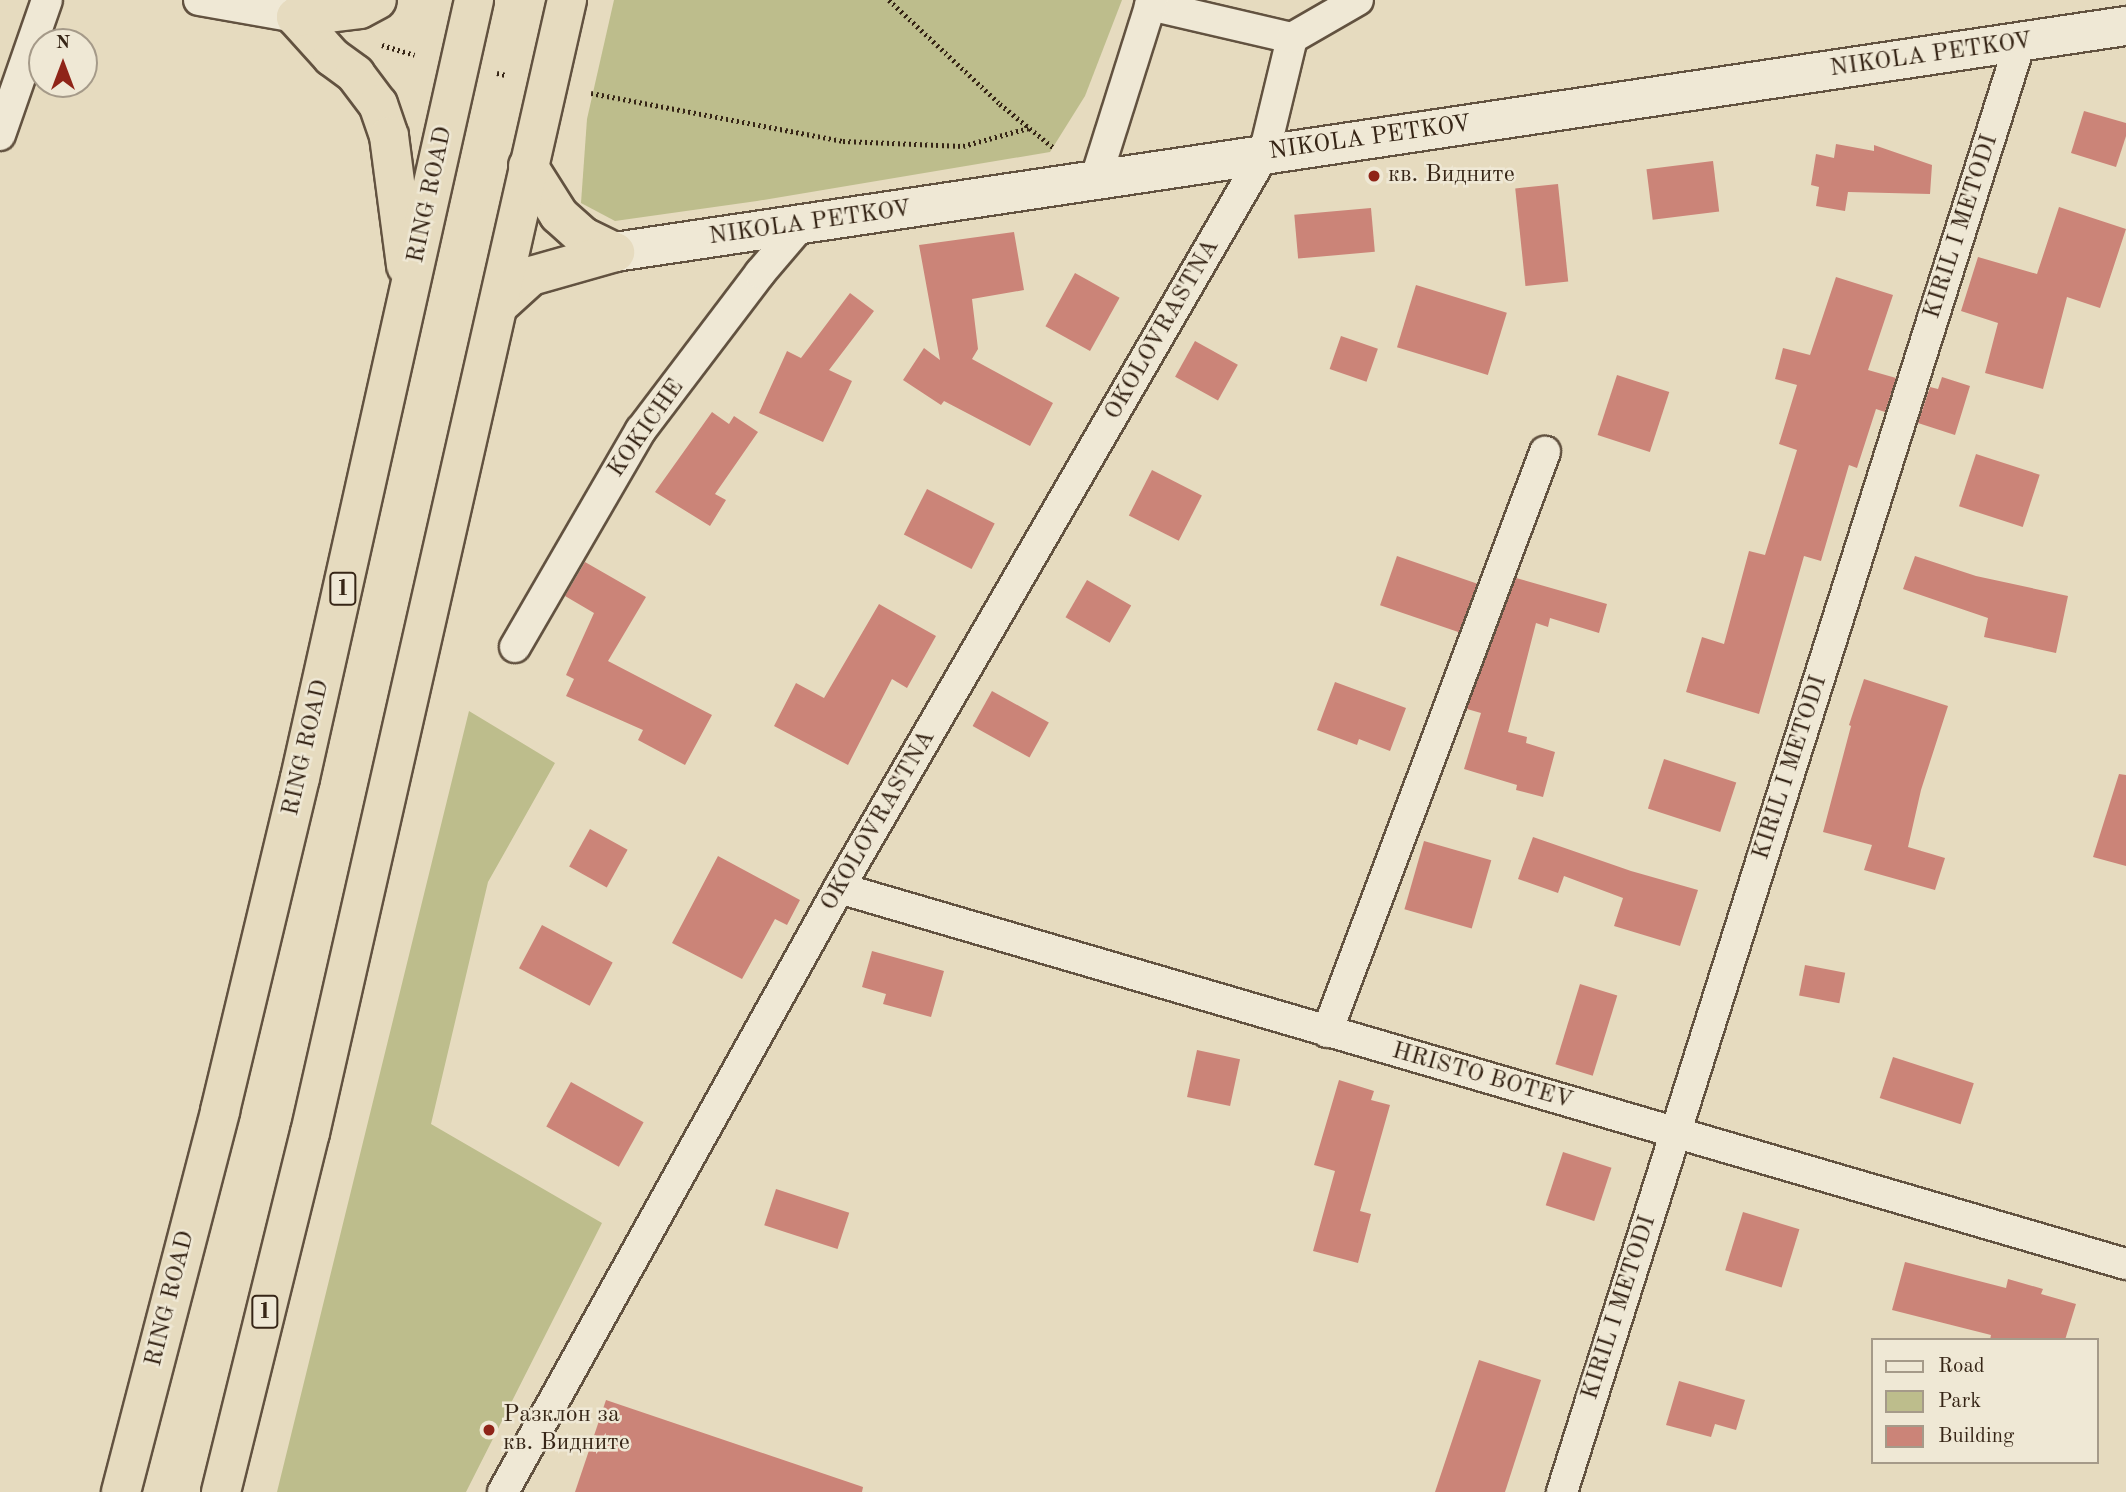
<!DOCTYPE html>
<html>
<head>
<meta charset="utf-8">
<style>
	body { margin:0 }
	#map { position:relative; width:2126px; height:1492px; overflow:hidden; background:#e6dbbf; font-family:"Old Standard TT",serif }
	div>[style] { position:absolute }
	[style*='--x'] { left:calc(var(--x)*1px); top:calc(var(--y)*1px); width:calc(var(--w)*1px); rotate:calc(var(--a)*1deg) }
	.green>* { inset:0; background:#bdbd8c }
	.building>* { inset:0; background:#cb8478; transform-origin:0 0 }
	.path>* { height:4.5px; margin-top:-2.25px; transform-origin:0; background:repeating-linear-gradient(90deg,#362516 0 2px,transparent 0 5.5px) }
	.roads { filter:drop-shadow(2px 0 #625240) drop-shadow(-2px 0 #625240) drop-shadow(0 2px #625240) drop-shadow(0 -2px #625240) }
	.street>* { height:30px; margin:-15px; padding:0 15px; transform-origin:15px; border-radius:15px; background:#efe8d5 }
	.secondary>* { height:38px; margin:-19px; padding:0 19px; transform-origin:19px; border-radius:19px; background:#efe8d5 }
	.highway>* { height:38px; margin:-19px; padding:0 19px; transform-origin:19px; border-radius:19px; background:#e6dbbf }
	.dots>* { width:19px; height:19px; translate:-50% -50%; box-sizing:border-box; border:4px solid #efe8d5; border-radius:50% }
	span { translate:-50% -50%; white-space:nowrap; text-align:center; line-height:1.15; -webkit-text-stroke:5px #efe8d5; paint-order:stroke }
	.shield-label span { padding:2px 5px; background:#efe8d5; border:2px solid; border-radius:5px; -webkit-text-stroke-width:0 }
	.shield-label { font-size:23px; color:#362516; font-weight:700 }
	.street-label { font-size:24px; color:#362516 }
	.poi-label { font-size:24px; color:#362516 }
	.left { translate:0 -50%; text-align:left }
	.legend { position:absolute; left:1871px; top:1338px; width:228px; height:126px; box-sizing:border-box; background:#efe8d5; border:2px solid #a59a89; margin:0; padding:9px 12px; list-style:none; font-size:21px; color:#362516 }
	.legend li { display:flex; align-items:center; gap:14px; height:35px }
	.legend b { width:35px; border:2px solid #a59a89 }
	.north { position:absolute; left:28px; top:28px; width:70px; height:70px; box-sizing:border-box; background:#efe8d5; border:2px solid #a59a89; border-radius:50%; rotate:0deg; font-size:19px; font-weight:700; line-height:28px; text-align:center; color:#362516 }
	.north::after { content:''; display:block; margin:auto; width:24px; height:32px; background:#8f2418; clip-path:polygon(50% 0,100% 100%,50% 72%,0 100%) }
</style>
</head>
<body>
<div id="map">
	<div class="green">
		<div style="clip-path:polygon(614px 0,1122px 0,1085px 96px,1050px 152px,757px 201px,615px 221px,581px 203px,587px 119px)"></div>
		<div style="clip-path:polygon(469px 711px,555px 763px,488px 882px,431px 1124px,602px 1223px,466px 1492px,277px 1492px)"></div>
	</div>
	<div class="building">
		<div style="clip-path:polygon(2084px 111px,2126px 123px,2126px 136px,2116px 167px,2071px 153px)"></div>
		<div style="clip-path:polygon(1836px 144px,1874px 151px,1874px 145px,1932px 165px,1930px 194px,1848px 192px,1845px 211px,1816px 206px,1819px 187px,1811px 185px,1816px 154px,1834px 158px)"></div>
		<div style="left:1713px;top:161px;width:51px;height:67px;rotate:83deg"></div>
		<div style="left:1558px;top:184px;width:98px;height:43px;rotate:84deg"></div>
		<div style="clip-path:polygon(2059px 207px,2126px 229px,2100px 308px,2067px 297px,2043px 389px,1985px 373px,1998px 323px,1961px 311px,1978px 257px,2037px 274px)"></div>
		<div style="left:1371px;top:208px;width:44px;height:77px;rotate:85deg"></div>
		<div style="clip-path:polygon(1014px 232px,1024px 290px,972px 299px,978px 349px,972px 359px,1053px 403px,1030px 446px,944px 401px,941px 405px,903px 380px,924px 348px,940px 360px,919px 245px)"></div>
		<div style="left:1075px;top:273px;width:51px;height:61px;rotate:29deg"></div>
		<div style="clip-path:polygon(1836px 277px,1893px 295px,1868px 370px,1896px 378px,1885px 412px,1876px 409px,1857px 468px,1849px 465px,1821px 561px,1804px 556px,1759px 714px,1686px 692px,1702px 637px,1724px 644px,1749px 551px,1765px 555px,1797px 450px,1779px 444px,1797px 385px,1775px 379px,1783px 348px,1810px 355px)"></div>
		<div style="left:1416px;top:285px;width:95px;height:65px;rotate:17deg"></div>
		<div style="clip-path:polygon(850px 293px,874px 311px,829px 370px,852px 381px,823px 442px,759px 413px,787px 351px,801px 358px)"></div>
		<div style="left:1341px;top:336px;width:39px;height:35px;rotate:19deg"></div>
		<div style="left:1195px;top:341px;width:49px;height:41px;rotate:29deg"></div>
		<div style="left:1617px;top:375px;width:55px;height:63px;rotate:18deg"></div>
		<div style="clip-path:polygon(1942px 377px,1970px 386px,1955px 435px,1918px 423px,1930px 387px,1938px 389px)"></div>
		<div style="clip-path:polygon(712px 412px,729px 424px,734px 416px,758px 432px,715px 494px,726px 500px,710px 526px,655px 492px)"></div>
		<div style="left:1976px;top:454px;width:67px;height:55px;rotate:18deg"></div>
		<div style="left:1152px;top:470px;width:56px;height:51px;rotate:27deg"></div>
		<div style="left:927px;top:489px;width:76px;height:51px;rotate:27deg"></div>
		<div style="left:1397px;top:556px;width:85px;height:52px;rotate:19deg"></div>
		<div style="clip-path:polygon(1915px 556px,1976px 576px,2068px 596px,2056px 653px,1984px 637px,1988px 618px,1903px 589px)"></div>
		<div style="clip-path:polygon(585px 562px,646px 597px,608px 661px,712px 715px,685px 765px,638px 740px,643px 730px,566px 696px,574px 679px,566px 675px,594px 613px,565px 596px)"></div>
		<div style="clip-path:polygon(1516px 578px,1607px 604px,1599px 633px,1550px 618px,1548px 627px,1536px 623px,1508px 732px,1527px 737px,1526px 743px,1555px 752px,1543px 797px,1516px 790px,1517px 785px,1464px 769px,1481px 713px,1467px 709px,1468px 705px)"></div>
		<div style="left:1087px;top:580px;width:51px;height:43px;rotate:30deg"></div>
		<div style="clip-path:polygon(879px 604px,936px 636px,907px 688px,892px 679px,848px 765px,774px 726px,796px 683px,824px 698px)"></div>
		<div style="clip-path:polygon(1864px 679px,1948px 706px,1921px 790px,1908px 847px,1945px 858px,1935px 890px,1864px 870px,1872px 845px,1823px 832px,1851px 726px,1849px 725px)"></div>
		<div style="clip-path:polygon(1335px 682px,1406px 708px,1390px 751px,1359px 739px,1357px 745px,1317px 730px)"></div>
		<div style="left:992px;top:691px;width:65px;height:40px;rotate:29deg"></div>
		<div style="left:1664px;top:759px;width:76px;height:52px;rotate:18deg"></div>
		<div style="clip-path:polygon(2119px 774px,2126px 775px,2126px 866px,2093px 857px)"></div>
		<div style="left:590px;top:829px;width:43px;height:43px;rotate:29deg"></div>
		<div style="clip-path:polygon(1533px 837px,1631px 871px,1698px 890px,1680px 946px,1614px 926px,1623px 898px,1564px 876px,1558px 893px,1518px 879px)"></div>
		<div style="left:1424px;top:841px;width:70px;height:71px;rotate:16deg"></div>
		<div style="clip-path:polygon(718px 856px,800px 900px,787px 925px,775px 919px,742px 979px,672px 943px)"></div>
		<div style="left:542px;top:925px;width:80px;height:49px;rotate:28deg"></div>
		<div style="clip-path:polygon(872px 951px,944px 971px,931px 1017px,883px 1004px,886px 994px,862px 987px)"></div>
		<div style="left:1805px;top:965px;width:41px;height:31px;rotate:11deg"></div>
		<div style="left:1580px;top:984px;width:39px;height:84px;rotate:17deg"></div>
		<div style="left:1197px;top:1050px;width:44px;height:48px;rotate:12deg"></div>
		<div style="left:1893px;top:1057px;width:85px;height:43px;rotate:18deg"></div>
		<div style="clip-path:polygon(1339px 1080px,1374px 1091px,1371px 1100px,1390px 1105px,1360px 1211px,1371px 1214px,1358px 1263px,1313px 1251px,1335px 1171px,1314px 1165px)"></div>
		<div style="left:571px;top:1082px;width:83px;height:51px;rotate:29deg"></div>
		<div style="left:1563px;top:1152px;width:51px;height:56px;rotate:18deg"></div>
		<div style="left:776px;top:1189px;width:77px;height:38px;rotate:18deg"></div>
		<div style="left:1743px;top:1212px;width:59px;height:61px;rotate:17deg"></div>
		<div style="clip-path:polygon(1905px 1262px,2006px 1288px,2008px 1279px,2043px 1289px,2041px 1294px,2076px 1304px,2065px 1340px,1990px 1340px,1991px 1335px,1892px 1310px)"></div>
		<div style="clip-path:polygon(1479px 1360px,1541px 1380px,1505px 1492px,1435px 1492px)"></div>
		<div style="clip-path:polygon(1679px 1381px,1745px 1400px,1736px 1430px,1715px 1424px,1711px 1437px,1666px 1425px)"></div>
		<div style="clip-path:polygon(606px 1400px,863px 1487px,862px 1492px,575px 1492px)"></div>
	</div>
	<div class="path">
		<div style="--x:889;--y:0;--w:152;--a:43.1"></div>
		<div style="--x:1000;--y:104;--w:70;--a:39.2"></div>
		<div style="--x:382;--y:45;--w:34;--a:17"></div>
		<div style="--x:497;--y:73;--w:9;--a:13"></div>
		<div style="--x:591;--y:93;--w:257;--a:10.8"></div>
		<div style="--x:843;--y:141;--w:120;--a:2.4"></div>
		<div style="--x:963;--y:146;--w:68;--a:-15.3"></div>
	</div>
	<div class="roads">
		<div class="street">
			<div style="--x:199;--y:0;--w:98;--a:9.9"></div>
			<div style="--x:1150;--y:5;--w:146;--a:13.1"></div>
			<div style="--x:0;--y:135;--w:143;--a:-70.8"></div>
			<div style="--x:1095;--y:181;--w:190;--a:-72.5"></div>
			<div style="--x:515;--y:647;--w:251;--a:-59.9"></div>
			<div style="--x:641;--y:430;--w:197;--a:-52.8"></div>
			<div style="--x:760;--y:273;--w:63;--a:-49.5"></div>
			<div style="--x:839;--y:888;--w:1341;--a:16.29"></div>
			<div style="--x:1327;--y:1032;--w:620;--a:-69.4"></div>
			<div style="--x:503;--y:1492;--w:691;--a:-60.91"></div>
			<div style="--x:839;--y:888;--w:848;--a:-59.93"></div>
			<div style="--x:1264;--y:154;--w:119;--a:-76.4"></div>
			<div style="--x:1292;--y:38;--w:76;--a:-29.9"></div>
			<div style="--x:1562;--y:1492;--w:1520;--a:-72.46"></div>
		</div>
		<div class="secondary">
			<div style="--x:615;--y:252;--w:1528;--a:-8.51"></div>
		</div>
		<div class="highway">
			<div style="--x:296;--y:17;--w:54;--a:48"></div>
			<div style="--x:332;--y:57;--w:29;--a:36"></div>
			<div style="--x:355;--y:74;--w:38;--a:53"></div>
			<div style="--x:378;--y:104;--w:34;--a:71"></div>
			<div style="--x:389;--y:136;--w:131;--a:82.5"></div>
			<div style="--x:296;--y:17;--w:64;--a:-7.1"></div>
			<div style="--x:360;--y:9;--w:19;--a:-28"></div>
			<div style="--x:528;--y:166;--w:58;--a:57.7"></div>
			<div style="--x:559;--y:215;--w:31;--a:42"></div>
			<div style="--x:582;--y:236;--w:37;--a:26"></div>
			<div style="--x:498;--y:306;--w:45;--a:-42.3"></div>
			<div style="--x:531;--y:276;--w:87;--a:-15.9"></div>
			<div style="--x:121;--y:1492;--w:394;--a:-75.4"></div>
			<div style="--x:220;--y:1111;--w:342;--a:-76.5"></div>
			<div style="--x:300;--y:778;--w:797;--a:-77.39"></div>
			<div style="--x:221;--y:1492;--w:370;--a:-76.1"></div>
			<div style="--x:310;--y:1133;--w:1162;--a:-77.22"></div>
		</div>
	</div>
	<div class="dots">
		<div style="left:1374px;top:176px;background:#8f2418"></div>
		<div style="left:489px;top:1430px;background:#8f2418"></div>
	</div>
	<div class="shield-label">
		<span style="left:343px;top:589px">1</span>
		<span style="left:265px;top:1312px">1</span>
	</div>
	<div class="street-label">
		<span style="left:1931px;top:56px;rotate:-8deg">NIKOLA PETKOV</span>
		<span style="left:1370px;top:139px;rotate:-8deg">NIKOLA PETKOV</span>
		<span style="left:431px;top:195px;rotate:-78deg">RING ROAD</span>
		<span style="left:810px;top:224px;rotate:-8deg">NIKOLA PETKOV</span>
		<span style="left:1962px;top:227px;rotate:-72deg">KIRIL I METODI</span>
		<span style="left:1163px;top:330px;rotate:-60deg">OKOLOVRASTNA</span>
		<span style="left:647px;top:429px;rotate:-55deg">KOKICHE</span>
		<span style="left:307px;top:748px;rotate:-77deg">RING ROAD</span>
		<span style="left:1791px;top:768px;rotate:-72deg">KIRIL I METODI</span>
		<span style="left:879px;top:821px;rotate:-60deg">OKOLOVRASTNA</span>
		<span style="left:1482px;top:1077px;rotate:16deg">HRISTO BOTEV</span>
		<span style="left:171px;top:1299px;rotate:-76deg">RING ROAD</span>
		<span style="left:1620px;top:1308px;rotate:-72deg">KIRIL I METODI</span>
	</div>
	<div class="poi-label">
		<span class="left" style="left:1388px;top:176px">кв. Видните</span>
		<span class="left" style="left:503px;top:1430px">Разклон за<br>кв. Видните</span>
	</div>
	<ul class="legend">
	<li><b style="height:9px;background:#efe8d5"></b>Road</li>
	<li><b style="height:19px;background:#bdbd8c"></b>Park</li>
	<li><b style="height:19px;background:#cb8478"></b>Building</li>
	</ul>
	<div class="north">N</div>
</div>
</body>
</html>
